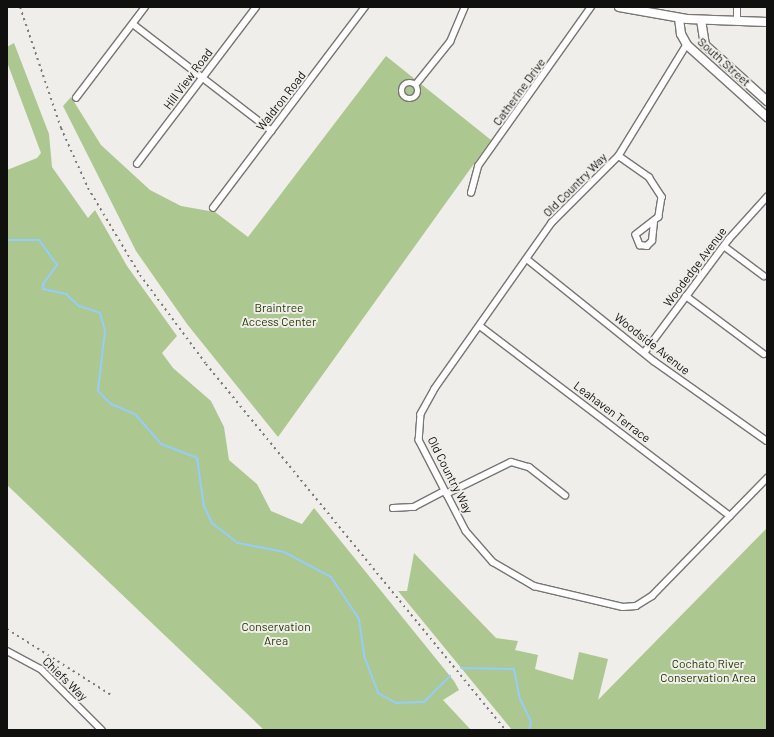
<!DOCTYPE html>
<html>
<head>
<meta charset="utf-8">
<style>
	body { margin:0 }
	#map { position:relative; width:774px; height:737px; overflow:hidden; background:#f0eeea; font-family:Barlow,sans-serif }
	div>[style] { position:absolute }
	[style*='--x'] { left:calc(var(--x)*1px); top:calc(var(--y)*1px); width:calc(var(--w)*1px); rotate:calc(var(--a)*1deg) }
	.green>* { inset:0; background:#acc78f }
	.stream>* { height:2px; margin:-1px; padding:0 1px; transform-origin:1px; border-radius:1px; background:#95cdfb }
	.roads { filter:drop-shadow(1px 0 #777672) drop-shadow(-1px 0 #777672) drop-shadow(0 1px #777672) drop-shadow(0 -1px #777672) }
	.minor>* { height:5.5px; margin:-2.75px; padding:0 2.75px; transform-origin:2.75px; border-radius:2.75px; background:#fff }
	.minor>.ring { margin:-2.75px; padding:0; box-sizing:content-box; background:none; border:5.5px solid #fff; border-radius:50% }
	.secondary>* { height:8px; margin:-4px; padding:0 4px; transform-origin:4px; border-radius:4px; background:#fff }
	.rail>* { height:2px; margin-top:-1px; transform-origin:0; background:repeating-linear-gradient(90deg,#7c7b79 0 2px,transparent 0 6px) }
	span { translate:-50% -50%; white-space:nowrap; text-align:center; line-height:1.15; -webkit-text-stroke:4px #f0eeea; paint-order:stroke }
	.street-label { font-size:12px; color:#10100f }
	.park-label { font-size:12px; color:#253a02 }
	.frame { position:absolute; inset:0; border:8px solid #10100f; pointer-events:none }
</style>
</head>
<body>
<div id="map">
	<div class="green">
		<div style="clip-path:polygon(14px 43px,49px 134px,52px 167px,88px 218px,95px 210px,127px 266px,177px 336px,162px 353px,173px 368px,211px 401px,224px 427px,229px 460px,257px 484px,271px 511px,302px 524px,314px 508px,454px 681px,459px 690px,443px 700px,471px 730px,264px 730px,7px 485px,7px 170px,37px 158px,41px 153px,7px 62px,7px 47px)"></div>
		<div style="clip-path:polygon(386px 56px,491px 140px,278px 437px,187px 324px,136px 251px,63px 106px,71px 97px,101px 145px,150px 190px,181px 206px,215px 212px,248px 237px)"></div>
		<div style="clip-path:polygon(767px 528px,767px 730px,512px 730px,398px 591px,407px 591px,414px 553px,496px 638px,518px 641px,515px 650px,538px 655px,535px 669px,573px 680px,579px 652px,608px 659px,598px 700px)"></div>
	</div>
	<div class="stream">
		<div style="--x:7;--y:240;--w:32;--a:0"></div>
		<div style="--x:39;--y:240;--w:31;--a:54"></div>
		<div style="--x:57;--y:265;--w:24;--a:126"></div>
		<div style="--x:43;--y:284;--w:5;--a:90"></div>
		<div style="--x:43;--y:289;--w:24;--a:12"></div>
		<div style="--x:66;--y:294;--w:18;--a:43"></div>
		<div style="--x:79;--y:306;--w:22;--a:18"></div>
		<div style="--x:100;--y:313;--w:19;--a:74"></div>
		<div style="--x:105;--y:331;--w:60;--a:96.7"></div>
		<div style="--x:98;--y:391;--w:18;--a:45"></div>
		<div style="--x:111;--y:404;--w:26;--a:23"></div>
		<div style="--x:135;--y:414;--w:40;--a:49"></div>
		<div style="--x:161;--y:444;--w:39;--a:21"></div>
		<div style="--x:197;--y:458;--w:49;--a:81.7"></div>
		<div style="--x:204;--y:506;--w:19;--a:65"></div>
		<div style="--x:212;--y:523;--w:33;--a:38"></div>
		<div style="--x:238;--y:543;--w:47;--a:11.1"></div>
		<div style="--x:284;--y:552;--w:53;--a:28"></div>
		<div style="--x:331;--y:577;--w:50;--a:56.3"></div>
		<div style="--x:359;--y:619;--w:37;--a:82"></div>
		<div style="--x:364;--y:656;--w:40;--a:69"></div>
		<div style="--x:378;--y:693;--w:21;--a:29"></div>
		<div style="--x:396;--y:703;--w:28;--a:-2"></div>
		<div style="--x:424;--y:702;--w:37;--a:-45"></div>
		<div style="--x:461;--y:668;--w:53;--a:1.1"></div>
		<div style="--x:514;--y:669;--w:31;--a:79"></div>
		<div style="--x:520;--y:699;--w:25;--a:64"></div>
		<div style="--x:531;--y:722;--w:8;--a:104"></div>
	</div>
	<div class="roads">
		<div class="minor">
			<div style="--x:737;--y:22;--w:15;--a:-90"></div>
			<div style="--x:133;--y:24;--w:175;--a:37.6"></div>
			<div style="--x:687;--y:45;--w:130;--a:121.5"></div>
			<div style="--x:619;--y:156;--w:95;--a:135"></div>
			<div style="--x:552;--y:223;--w:203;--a:125.2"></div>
			<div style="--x:435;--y:389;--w:29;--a:119"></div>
			<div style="--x:421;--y:414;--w:26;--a:94"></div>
			<div style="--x:419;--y:440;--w:102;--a:62.7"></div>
			<div style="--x:466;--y:531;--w:41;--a:48.9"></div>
			<div style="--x:493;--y:562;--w:48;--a:30.3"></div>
			<div style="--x:534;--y:586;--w:91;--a:13.3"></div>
			<div style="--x:623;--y:607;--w:13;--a:-4"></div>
			<div style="--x:636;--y:606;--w:19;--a:-32"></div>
			<div style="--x:652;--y:596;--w:165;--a:-45.7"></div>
			<div class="ring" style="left:402px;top:83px;width:10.5px;height:10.5px"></div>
			<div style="--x:417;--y:83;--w:53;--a:-51.2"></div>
			<div style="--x:450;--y:42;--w:38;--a:-67"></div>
			<div style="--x:76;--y:98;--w:114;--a:-52.8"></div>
			<div style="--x:619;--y:156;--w:37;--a:35"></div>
			<div style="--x:649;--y:177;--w:24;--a:57"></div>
			<div style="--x:662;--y:197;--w:20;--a:99"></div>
			<div style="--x:659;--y:217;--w:29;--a:142"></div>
			<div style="--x:636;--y:235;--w:11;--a:68"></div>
			<div style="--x:640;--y:245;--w:7;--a:8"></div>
			<div style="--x:647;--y:246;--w:7;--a:-45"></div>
			<div style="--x:652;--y:241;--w:18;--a:-84"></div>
			<div style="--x:137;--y:164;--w:197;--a:-52.8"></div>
			<div style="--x:471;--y:193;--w:28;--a:-75"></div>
			<div style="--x:478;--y:166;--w:195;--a:-54.6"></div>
			<div style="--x:213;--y:208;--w:252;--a:-52.9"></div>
			<div style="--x:724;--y:246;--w:50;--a:36.9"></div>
			<div style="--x:527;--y:259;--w:163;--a:38.8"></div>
			<div style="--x:654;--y:361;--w:138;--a:35.3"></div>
			<div style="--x:686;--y:296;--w:97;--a:36.6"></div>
			<div style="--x:480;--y:326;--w:314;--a:37.2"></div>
			<div style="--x:644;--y:353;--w:142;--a:-53.3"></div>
			<div style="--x:729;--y:239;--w:57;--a:-47.9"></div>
			<div style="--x:446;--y:494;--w:72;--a:-26.2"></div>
			<div style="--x:511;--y:462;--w:19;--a:16"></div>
			<div style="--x:529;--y:467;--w:46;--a:37.9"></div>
			<div style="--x:393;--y:508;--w:21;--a:-3"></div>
			<div style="--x:414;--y:507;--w:34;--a:-28"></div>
			<div style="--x:7;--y:651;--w:38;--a:28"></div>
			<div style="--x:41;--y:669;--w:86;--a:45"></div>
		</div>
		<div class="secondary">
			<div style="--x:619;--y:7;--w:69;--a:10"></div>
			<div style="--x:687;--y:19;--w:80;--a:2.1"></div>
			<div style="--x:679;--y:18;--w:16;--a:83"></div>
			<div style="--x:681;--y:34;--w:13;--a:61"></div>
			<div style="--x:687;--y:45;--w:108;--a:42"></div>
			<div style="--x:701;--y:20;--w:25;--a:81"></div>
			<div style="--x:705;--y:45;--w:84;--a:42.1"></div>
		</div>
	</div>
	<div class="rail">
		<div style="--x:20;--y:7;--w:128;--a:71.3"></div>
		<div style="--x:61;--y:128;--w:66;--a:65.8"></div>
		<div style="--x:88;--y:188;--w:101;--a:59.1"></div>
		<div style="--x:140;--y:275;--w:111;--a:53.4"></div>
		<div style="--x:206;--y:364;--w:473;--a:50.7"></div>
		<div style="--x:7;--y:629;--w:123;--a:32.4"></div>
	</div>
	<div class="street-label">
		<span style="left:724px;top:62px;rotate:42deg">South Street</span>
		<span style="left:188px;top:79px;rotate:-53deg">Hill View Road</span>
		<span style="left:519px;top:92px;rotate:-54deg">Catherine Drive</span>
		<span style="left:281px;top:101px;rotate:-52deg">Waldron Road</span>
		<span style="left:575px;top:185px;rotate:-45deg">Old Country Way</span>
		<span style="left:695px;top:267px;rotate:-53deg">Woodedge Avenue</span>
		<span style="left:652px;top:344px;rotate:38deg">Woodside Avenue</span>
		<span style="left:612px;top:412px;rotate:37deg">Leahaven Terrace</span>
		<span style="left:450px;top:475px;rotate:63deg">Old Country Way</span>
		<span style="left:65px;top:679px;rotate:44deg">Chiefs Way</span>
	</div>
	<div class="park-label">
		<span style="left:279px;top:315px">Braintree<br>Access Center</span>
		<span style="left:276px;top:634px">Conservation<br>Area</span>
		<span style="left:708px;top:671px">Cochato River<br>Conservation Area</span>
	</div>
	<div class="frame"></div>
</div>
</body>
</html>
